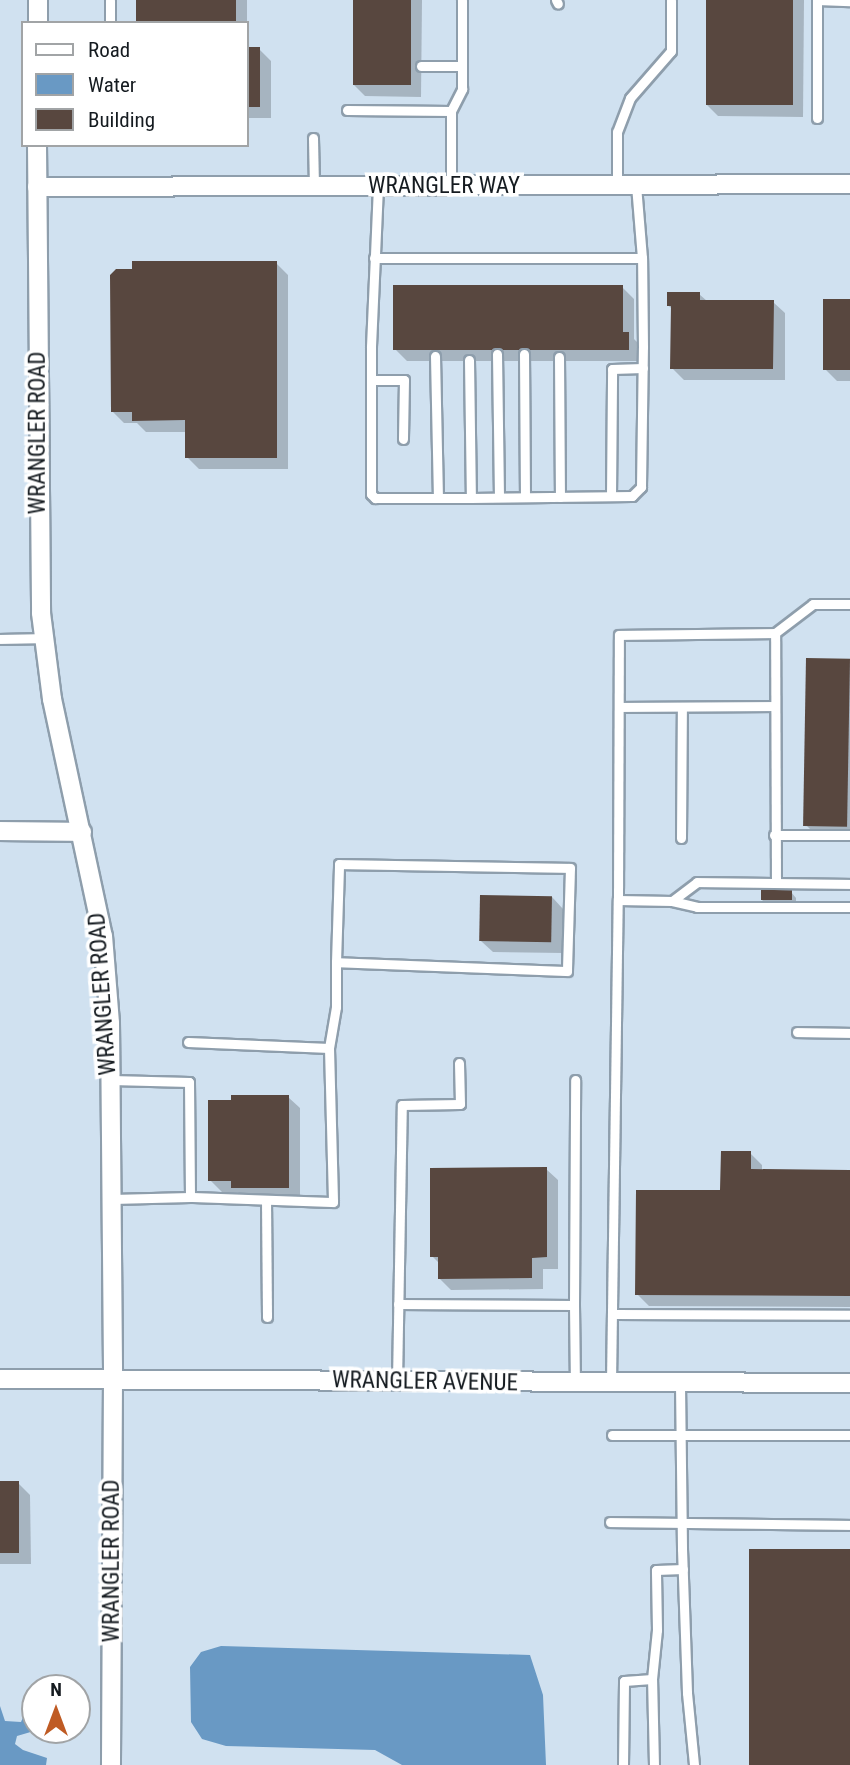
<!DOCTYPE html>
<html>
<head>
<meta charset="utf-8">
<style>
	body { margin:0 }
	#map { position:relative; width:850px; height:1765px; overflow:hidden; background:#d0e1f0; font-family:"Roboto Condensed",sans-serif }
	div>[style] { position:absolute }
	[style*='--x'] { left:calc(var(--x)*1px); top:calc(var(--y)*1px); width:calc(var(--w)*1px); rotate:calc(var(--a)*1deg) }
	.water>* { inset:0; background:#6999c4 }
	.shadow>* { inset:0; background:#0003 }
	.building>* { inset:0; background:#58473f; transform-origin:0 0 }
	.roads { filter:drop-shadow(2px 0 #8e9eac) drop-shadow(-2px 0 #8e9eac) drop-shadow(0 2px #8e9eac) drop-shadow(0 -2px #8e9eac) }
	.service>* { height:9px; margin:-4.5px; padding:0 4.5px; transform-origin:4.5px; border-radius:4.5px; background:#fff }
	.minor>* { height:18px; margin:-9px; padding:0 9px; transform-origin:9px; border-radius:9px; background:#fff }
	span { translate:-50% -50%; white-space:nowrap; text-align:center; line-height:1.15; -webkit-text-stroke:7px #fff; paint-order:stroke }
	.street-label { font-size:23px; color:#151b20 }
	.legend { position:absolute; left:21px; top:21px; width:228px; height:126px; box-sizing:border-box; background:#fff; border:2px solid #a1a4a6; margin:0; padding:9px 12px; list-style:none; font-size:21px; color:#151b20 }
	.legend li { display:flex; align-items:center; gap:14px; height:35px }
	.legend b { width:35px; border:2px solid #a1a4a6 }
	.north { position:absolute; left:21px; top:1674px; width:70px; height:70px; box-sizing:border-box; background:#fff; border:2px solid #a1a4a6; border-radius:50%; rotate:0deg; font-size:19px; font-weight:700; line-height:28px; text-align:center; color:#151b20 }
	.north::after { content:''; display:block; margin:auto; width:24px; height:32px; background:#bf5b24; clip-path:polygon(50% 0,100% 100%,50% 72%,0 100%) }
</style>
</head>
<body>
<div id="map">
	<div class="water">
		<div style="clip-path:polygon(221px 1646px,530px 1655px,543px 1695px,546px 1765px,402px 1765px,375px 1750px,226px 1746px,202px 1739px,191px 1722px,190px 1667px,201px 1652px)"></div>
		<div style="clip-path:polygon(0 1706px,5px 1721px,21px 1722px,26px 1710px,35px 1711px,34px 1731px,17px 1736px,15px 1744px,23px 1750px,47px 1758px,46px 1765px,0 1765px)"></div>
	</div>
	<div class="shadow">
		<div style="clip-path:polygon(138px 0,247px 0,247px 49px,259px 49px,271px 61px,271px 118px,247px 118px,247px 23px,138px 23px)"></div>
		<div style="clip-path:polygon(355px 0,422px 0,421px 97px,365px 96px,353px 84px)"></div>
		<div style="clip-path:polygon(708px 0,804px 0,803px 117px,718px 116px,706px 104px)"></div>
		<div style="clip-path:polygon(276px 263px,288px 275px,288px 469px,199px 469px,187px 457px,187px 432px,146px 432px,137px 423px,124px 423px,112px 411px)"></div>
		<div style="clip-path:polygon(622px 287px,634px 299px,634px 339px,640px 345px,640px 361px,407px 361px,395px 349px)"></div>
		<div style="clip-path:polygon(699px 294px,707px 301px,773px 302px,785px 313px,785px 380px,684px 380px,672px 368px,672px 309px,668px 305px)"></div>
		<div style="clip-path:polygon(850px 301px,850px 381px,837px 381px,825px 369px)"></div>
		<div style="clip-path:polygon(850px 660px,850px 834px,815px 834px,806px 825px)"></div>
		<div style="clip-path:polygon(791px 892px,796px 898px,796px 906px,767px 905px,762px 900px)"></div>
		<div style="clip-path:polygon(552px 897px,563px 909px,563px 953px,493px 952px,481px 941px)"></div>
		<div style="clip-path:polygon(288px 1097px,300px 1108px,300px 1199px,244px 1199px,238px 1192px,222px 1192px,210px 1180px)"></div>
		<div style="clip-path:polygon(750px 1153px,762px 1165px,762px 1171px,850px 1171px,850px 1307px,649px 1306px,637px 1294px)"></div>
		<div style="clip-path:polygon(546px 1169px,558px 1180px,558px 1269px,543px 1269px,543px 1289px,451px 1290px,439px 1278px,439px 1263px,432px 1256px)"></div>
		<div style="clip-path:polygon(0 1483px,18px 1483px,30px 1495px,31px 1564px,0 1564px)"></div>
	</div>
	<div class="building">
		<div style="left:136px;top:0;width:100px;height:23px"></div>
		<div style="left:353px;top:0;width:58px;height:85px"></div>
		<div style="left:706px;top:0;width:87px;height:105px"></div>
		<div style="left:247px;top:47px;width:13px;height:60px"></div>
		<div style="clip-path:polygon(132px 261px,277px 261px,277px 458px,185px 458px,185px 420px,132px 421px,132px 412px,111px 412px,110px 275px,116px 269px,132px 269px)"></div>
		<div style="clip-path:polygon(393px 285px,623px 285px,623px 332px,629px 332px,629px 350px,393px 350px)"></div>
		<div style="clip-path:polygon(667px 292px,700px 292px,700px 300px,774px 300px,773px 369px,670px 369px,671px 306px,667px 306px)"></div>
		<div style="left:850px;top:299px;width:71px;height:27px;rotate:90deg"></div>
		<div style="left:806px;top:658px;width:44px;height:168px;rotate:1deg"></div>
		<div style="left:761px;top:890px;width:31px;height:10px"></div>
		<div style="left:480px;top:895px;width:72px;height:46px;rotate:1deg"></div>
		<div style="clip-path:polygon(231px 1095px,289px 1095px,289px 1188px,231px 1188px,231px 1181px,208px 1181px,208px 1100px,231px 1100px)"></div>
		<div style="clip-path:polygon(721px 1151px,751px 1151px,751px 1169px,850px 1170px,850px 1296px,635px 1295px,636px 1190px,720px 1190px)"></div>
		<div style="clip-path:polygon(547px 1167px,547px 1257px,532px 1258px,532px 1278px,438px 1279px,438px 1257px,430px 1257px,430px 1168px)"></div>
		<div style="left:0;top:1481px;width:19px;height:72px"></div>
		<div style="left:850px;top:1549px;width:216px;height:101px;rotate:90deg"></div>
	</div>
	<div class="roads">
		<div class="service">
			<div style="--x:556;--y:0;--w:4;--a:63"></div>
			<div style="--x:817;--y:0;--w:33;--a:2"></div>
			<div style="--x:110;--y:23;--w:23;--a:-90"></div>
			<div style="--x:421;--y:66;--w:41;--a:0"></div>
			<div style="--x:347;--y:110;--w:104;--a:0.6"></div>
			<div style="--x:817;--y:118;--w:118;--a:-90"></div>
			<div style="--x:313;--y:138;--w:48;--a:88.8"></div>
			<div style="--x:617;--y:185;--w:53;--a:-90"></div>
			<div style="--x:617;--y:132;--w:36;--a:-69"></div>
			<div style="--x:630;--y:98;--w:62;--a:-48.9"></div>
			<div style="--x:671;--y:51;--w:51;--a:-90"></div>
			<div style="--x:378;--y:186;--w:161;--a:92.5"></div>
			<div style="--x:371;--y:347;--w:147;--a:90"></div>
			<div style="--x:371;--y:494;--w:6;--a:45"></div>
			<div style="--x:375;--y:498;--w:96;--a:0"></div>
			<div style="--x:471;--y:498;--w:161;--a:-0.7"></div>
			<div style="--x:632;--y:496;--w:13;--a:-45"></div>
			<div style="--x:641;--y:487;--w:140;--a:-89.2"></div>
			<div style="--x:643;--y:347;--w:89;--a:-90.6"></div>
			<div style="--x:642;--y:258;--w:73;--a:-94.7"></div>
			<div style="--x:451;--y:186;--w:75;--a:-90"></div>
			<div style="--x:451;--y:111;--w:25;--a:-63"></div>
			<div style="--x:462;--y:89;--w:89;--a:-90"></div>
			<div style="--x:374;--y:258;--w:268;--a:0"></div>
			<div style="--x:497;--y:354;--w:143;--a:89.2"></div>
			<div style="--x:524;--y:354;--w:143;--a:89.6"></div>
			<div style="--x:435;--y:356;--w:142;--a:88.8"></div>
			<div style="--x:559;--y:357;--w:140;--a:89.6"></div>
			<div style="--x:469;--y:360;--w:138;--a:89.2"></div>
			<div style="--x:371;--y:380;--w:33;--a:0"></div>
			<div style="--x:404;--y:380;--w:59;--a:91"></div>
			<div style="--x:611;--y:496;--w:127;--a:-89.5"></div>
			<div style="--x:612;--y:369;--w:31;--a:-2"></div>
			<div style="--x:0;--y:639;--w:45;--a:-1.3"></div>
			<div style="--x:619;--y:707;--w:156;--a:-0.4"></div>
			<div style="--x:774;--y:835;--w:76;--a:0"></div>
			<div style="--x:681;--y:838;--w:130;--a:-89.6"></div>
			<div style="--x:776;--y:882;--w:249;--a:-90.2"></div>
			<div style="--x:775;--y:633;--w:48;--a:-37.3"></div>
			<div style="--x:813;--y:604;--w:37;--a:0"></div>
			<div style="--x:618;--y:900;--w:265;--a:-89.8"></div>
			<div style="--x:619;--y:635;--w:156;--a:-0.7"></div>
			<div style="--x:672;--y:901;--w:31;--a:-37"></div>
			<div style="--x:697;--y:882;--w:153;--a:0.7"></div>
			<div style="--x:797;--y:1032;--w:53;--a:1.1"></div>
			<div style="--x:188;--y:1042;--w:141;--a:2.4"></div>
			<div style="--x:329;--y:1048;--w:154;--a:88.5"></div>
			<div style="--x:333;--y:1202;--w:143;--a:-178"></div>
			<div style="--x:329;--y:1048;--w:42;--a:-80.3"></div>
			<div style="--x:336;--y:1007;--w:45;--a:-90"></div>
			<div style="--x:336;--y:962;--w:98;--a:-88.2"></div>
			<div style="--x:339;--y:864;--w:231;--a:1"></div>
			<div style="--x:570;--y:868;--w:103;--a:91.7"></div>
			<div style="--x:567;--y:971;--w:231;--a:-177.8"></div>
			<div style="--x:111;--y:1080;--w:78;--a:1.5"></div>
			<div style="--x:189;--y:1082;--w:115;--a:89.5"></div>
			<div style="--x:190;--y:1197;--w:78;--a:178.5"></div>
			<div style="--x:266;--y:1200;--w:117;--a:89.5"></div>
			<div style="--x:398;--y:1304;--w:176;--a:0.3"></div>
			<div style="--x:574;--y:1305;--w:78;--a:89.3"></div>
			<div style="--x:574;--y:1305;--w:225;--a:-89.7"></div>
			<div style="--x:613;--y:1314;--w:237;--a:0.2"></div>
			<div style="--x:397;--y:1382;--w:277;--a:-89"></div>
			<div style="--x:402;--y:1105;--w:58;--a:-1"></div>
			<div style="--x:460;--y:1104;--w:41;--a:-91.4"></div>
			<div style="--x:611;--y:1382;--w:482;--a:-89.2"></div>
			<div style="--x:618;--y:900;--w:54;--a:1.1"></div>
			<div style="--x:672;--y:901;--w:26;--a:13"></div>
			<div style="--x:697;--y:907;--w:153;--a:0"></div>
			<div style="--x:680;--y:1384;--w:165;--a:89.3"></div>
			<div style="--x:682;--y:1549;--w:144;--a:88"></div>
			<div style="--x:687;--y:1693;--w:72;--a:84.4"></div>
			<div style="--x:612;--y:1435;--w:238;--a:0"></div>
			<div style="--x:610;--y:1522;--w:240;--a:0.7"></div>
			<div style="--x:623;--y:1765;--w:84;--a:-89.3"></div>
			<div style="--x:624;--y:1681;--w:28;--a:-4"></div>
			<div style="--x:654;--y:1765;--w:86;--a:-91.3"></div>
			<div style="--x:652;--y:1679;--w:49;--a:-84.2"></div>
			<div style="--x:657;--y:1630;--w:60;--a:-91"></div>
			<div style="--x:656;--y:1570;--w:27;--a:-2"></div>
		</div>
		<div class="minor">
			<div style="--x:38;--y:23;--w:23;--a:-90"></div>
			<div style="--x:37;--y:145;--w:468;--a:89.5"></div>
			<div style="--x:41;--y:613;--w:87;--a:82.7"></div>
			<div style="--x:52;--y:699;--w:242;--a:77.9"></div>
			<div style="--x:103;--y:936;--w:87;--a:85.4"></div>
			<div style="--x:110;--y:1023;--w:356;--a:89.5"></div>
			<div style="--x:113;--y:1379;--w:386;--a:90.3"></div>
			<div style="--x:37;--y:187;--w:813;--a:-0.21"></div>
			<div style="--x:0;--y:831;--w:82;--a:0.7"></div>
			<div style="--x:0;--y:1379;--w:850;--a:0.27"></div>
		</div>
	</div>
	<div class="street-label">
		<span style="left:444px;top:186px">WRANGLER WAY</span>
		<span style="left:38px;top:433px;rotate:-90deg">WRANGLER ROAD</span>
		<span style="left:103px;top:994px;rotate:-94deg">WRANGLER ROAD</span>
		<span style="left:425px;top:1382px;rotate:1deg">WRANGLER AVENUE</span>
		<span style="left:112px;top:1561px;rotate:-90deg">WRANGLER ROAD</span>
	</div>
	<ul class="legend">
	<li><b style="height:9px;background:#fff"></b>Road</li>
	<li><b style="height:19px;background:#6999c4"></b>Water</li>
	<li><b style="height:19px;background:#58473f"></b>Building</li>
	</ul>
	<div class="north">N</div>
</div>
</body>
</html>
